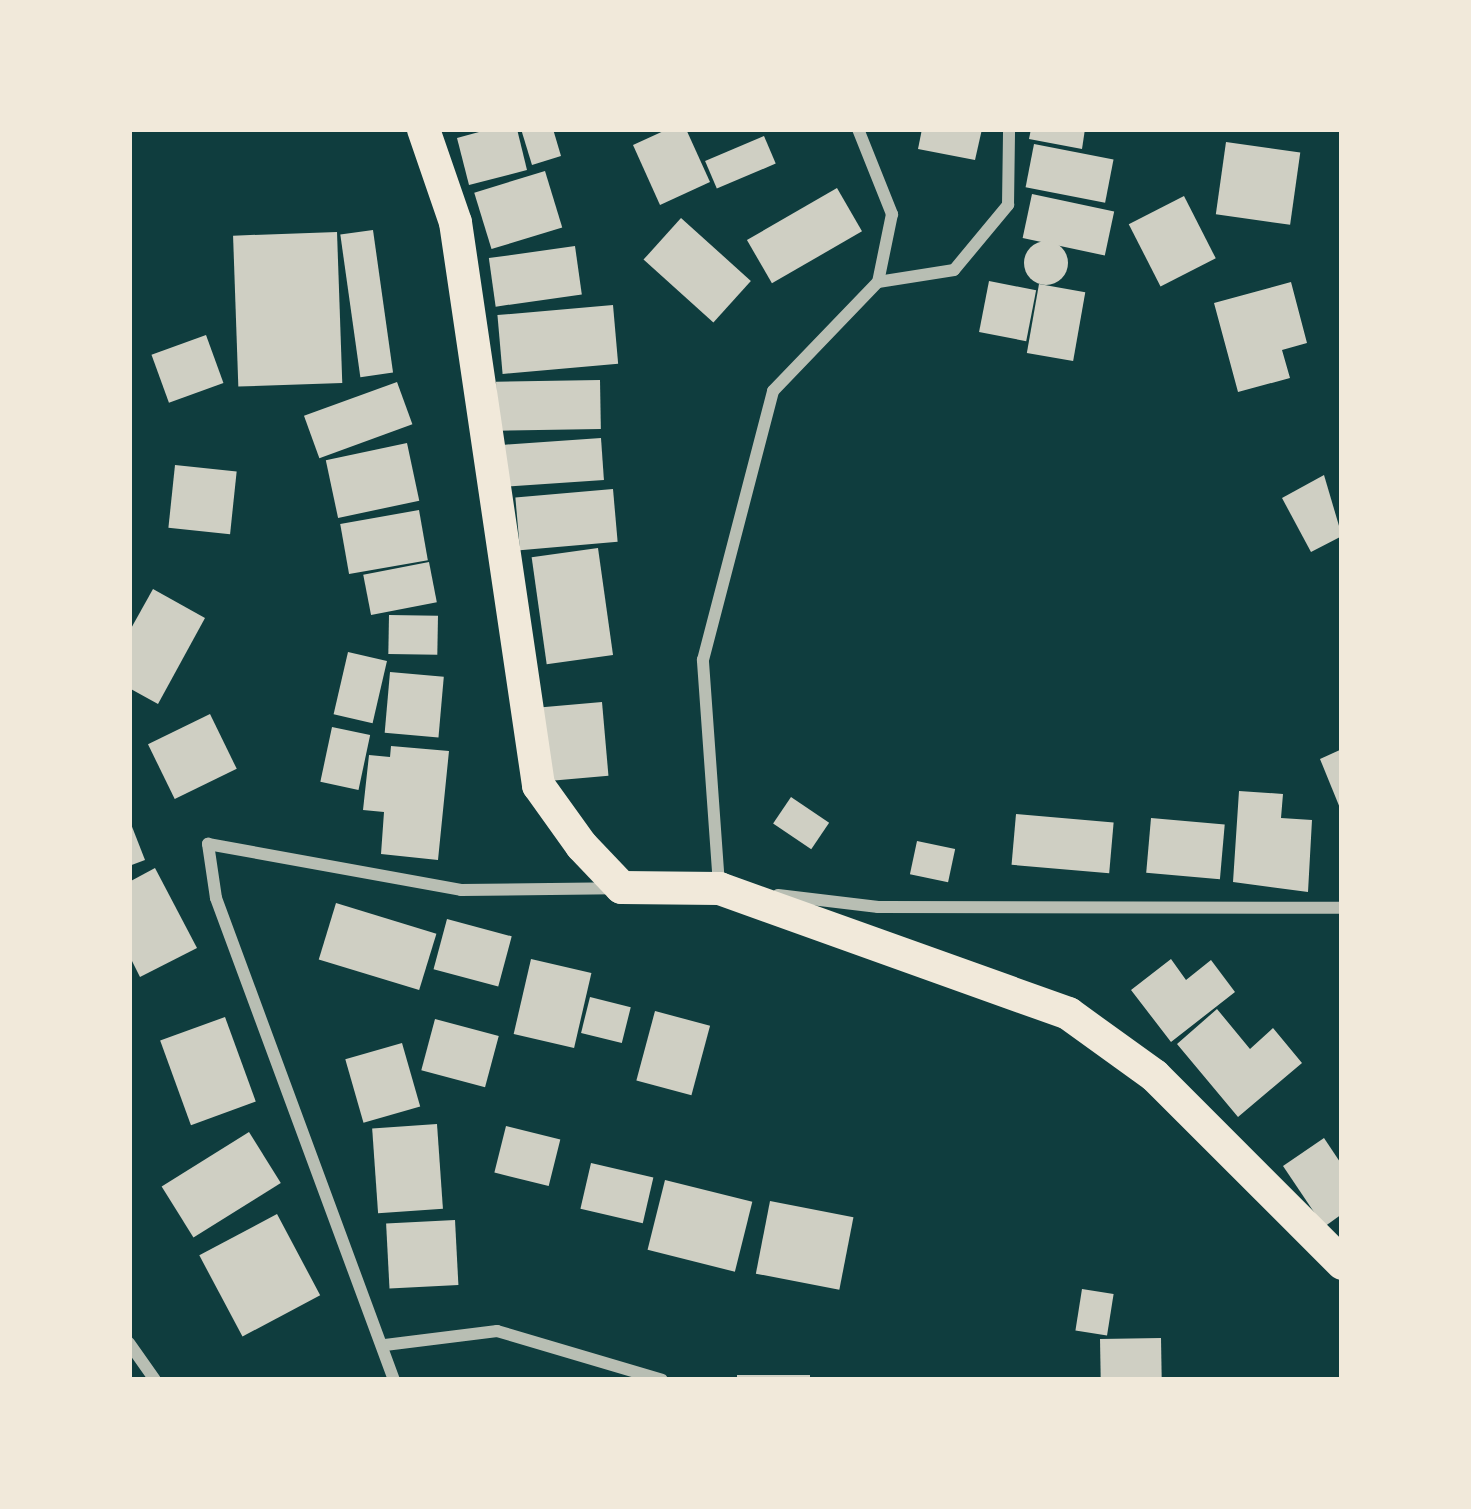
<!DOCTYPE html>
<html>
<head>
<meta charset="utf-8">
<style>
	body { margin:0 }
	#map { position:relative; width:1471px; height:1509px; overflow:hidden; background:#0f3d3e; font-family:Spectral,serif }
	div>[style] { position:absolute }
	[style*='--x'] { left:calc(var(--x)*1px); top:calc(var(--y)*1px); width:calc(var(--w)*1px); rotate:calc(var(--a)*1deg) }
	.building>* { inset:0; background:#cfcfc3; transform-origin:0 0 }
	.round { border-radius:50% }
	.minor>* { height:12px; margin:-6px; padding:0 6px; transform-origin:6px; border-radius:6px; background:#b8beb3 }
	.trunk>* { height:33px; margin:-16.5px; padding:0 16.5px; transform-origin:16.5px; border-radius:16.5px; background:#f1e9da }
	span { translate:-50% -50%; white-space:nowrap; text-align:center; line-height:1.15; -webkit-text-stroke:12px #f1e9da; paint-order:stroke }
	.frame { position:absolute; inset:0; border:132px solid #f1e9da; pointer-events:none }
</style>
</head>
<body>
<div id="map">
	<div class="building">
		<div style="clip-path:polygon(490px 129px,517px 129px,527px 170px,469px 185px,457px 138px)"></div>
		<div style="clip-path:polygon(521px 129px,553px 129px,561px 156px,532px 165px)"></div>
		<div style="clip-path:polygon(668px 129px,686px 129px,710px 182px,660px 205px,633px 145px)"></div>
		<div style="clip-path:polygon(922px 129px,982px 129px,975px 160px,918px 149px)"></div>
		<div style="clip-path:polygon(1031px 129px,1085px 129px,1082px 149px,1029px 139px)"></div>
		<div style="left:764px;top:136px;width:30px;height:64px;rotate:67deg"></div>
		<div style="left:1226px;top:142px;width:75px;height:73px;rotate:8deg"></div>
		<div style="left:1034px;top:144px;width:81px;height:44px;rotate:11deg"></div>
		<div style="left:545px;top:171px;width:59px;height:74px;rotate:73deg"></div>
		<div style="left:837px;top:188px;width:50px;height:104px;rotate:60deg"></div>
		<div style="left:1032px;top:194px;width:84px;height:45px;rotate:12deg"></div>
		<div style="left:1184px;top:196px;width:70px;height:62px;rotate:63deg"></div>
		<div style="left:681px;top:218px;width:94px;height:56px;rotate:42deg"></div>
		<div style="left:373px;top:230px;width:144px;height:33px;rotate:82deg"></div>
		<div style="left:337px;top:232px;width:151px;height:104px;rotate:88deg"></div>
		<div class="round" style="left:1024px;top:241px;width:44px;height:44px"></div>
		<div style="left:575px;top:246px;width:49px;height:87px;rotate:82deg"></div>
		<div style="left:989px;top:281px;width:48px;height:52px;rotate:11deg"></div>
		<div style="clip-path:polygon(1291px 282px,1307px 343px,1282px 350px,1290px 378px,1238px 392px,1214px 303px)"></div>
		<div style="left:1039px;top:284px;width:47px;height:70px;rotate:10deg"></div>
		<div style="left:613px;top:305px;width:59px;height:116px;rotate:85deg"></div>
		<div style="left:206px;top:335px;width:51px;height:58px;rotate:70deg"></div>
		<div style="left:600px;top:380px;width:49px;height:104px;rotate:89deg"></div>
		<div style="left:397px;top:382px;width:45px;height:99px;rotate:70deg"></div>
		<div style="left:601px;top:438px;width:42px;height:99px;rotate:86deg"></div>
		<div style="left:407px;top:443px;width:59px;height:83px;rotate:78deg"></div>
		<div style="left:175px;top:465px;width:62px;height:63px;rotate:6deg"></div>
		<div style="clip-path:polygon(1324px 475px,1342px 536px,1311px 552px,1282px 498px)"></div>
		<div style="left:613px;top:489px;width:53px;height:98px;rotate:85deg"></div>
		<div style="left:419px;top:510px;width:51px;height:80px;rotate:80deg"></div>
		<div style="left:598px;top:548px;width:108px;height:67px;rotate:82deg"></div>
		<div style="left:429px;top:562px;width:41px;height:67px;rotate:79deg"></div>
		<div style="clip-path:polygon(153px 589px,205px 618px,158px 704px,129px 688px,129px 632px)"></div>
		<div style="left:389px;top:615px;width:49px;height:39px;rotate:1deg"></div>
		<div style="left:348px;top:652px;width:40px;height:64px;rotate:13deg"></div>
		<div style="left:390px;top:672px;width:54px;height:61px;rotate:5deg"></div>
		<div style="left:602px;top:702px;width:74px;height:60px;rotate:85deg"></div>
		<div style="left:210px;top:714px;width:61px;height:69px;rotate:64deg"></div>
		<div style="left:332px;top:727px;width:39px;height:56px;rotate:12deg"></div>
		<div style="clip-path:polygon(391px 746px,449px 751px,438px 860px,381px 854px,384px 812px,363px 810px,369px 755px,390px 757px)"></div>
		<div style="clip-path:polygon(1342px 749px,1342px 813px,1320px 759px)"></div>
		<div style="clip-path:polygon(1239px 791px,1283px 794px,1281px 818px,1312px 820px,1308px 892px,1233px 882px)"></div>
		<div style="left:791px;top:797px;width:46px;height:32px;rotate:34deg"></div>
		<div style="left:1016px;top:814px;width:98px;height:51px;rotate:5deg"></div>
		<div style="left:1151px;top:818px;width:74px;height:55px;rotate:5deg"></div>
		<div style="clip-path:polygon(129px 819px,145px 860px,129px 866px)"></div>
		<div style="left:917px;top:841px;width:39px;height:34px;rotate:12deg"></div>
		<div style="clip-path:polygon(155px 868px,197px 948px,140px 977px,129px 955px,129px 882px)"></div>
		<div style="left:336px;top:903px;width:105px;height:59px;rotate:17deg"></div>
		<div style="left:447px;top:919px;width:67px;height:52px;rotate:15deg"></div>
		<div style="left:531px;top:959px;width:62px;height:77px;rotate:13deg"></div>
		<div style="clip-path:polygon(1171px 959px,1186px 980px,1211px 960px,1235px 992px,1171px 1042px,1131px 990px)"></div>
		<div style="left:590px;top:997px;width:42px;height:37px;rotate:14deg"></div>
		<div style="clip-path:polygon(1217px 1009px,1250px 1049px,1273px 1028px,1302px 1063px,1238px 1117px,1177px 1044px)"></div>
		<div style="left:655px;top:1011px;width:57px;height:72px;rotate:15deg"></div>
		<div style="left:225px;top:1017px;width:90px;height:69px;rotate:70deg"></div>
		<div style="left:435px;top:1019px;width:66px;height:53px;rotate:15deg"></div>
		<div style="left:402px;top:1043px;width:66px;height:59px;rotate:74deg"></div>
		<div style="left:437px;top:1124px;width:85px;height:65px;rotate:86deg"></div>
		<div style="left:506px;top:1126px;width:56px;height:48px;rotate:14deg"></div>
		<div style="left:249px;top:1132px;width:60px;height:103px;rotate:58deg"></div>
		<div style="clip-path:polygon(1324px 1138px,1342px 1165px,1342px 1214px,1324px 1227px,1283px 1166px)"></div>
		<div style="left:591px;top:1163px;width:64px;height:47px;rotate:13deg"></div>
		<div style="left:665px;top:1180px;width:90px;height:72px;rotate:14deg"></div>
		<div style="left:770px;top:1201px;width:85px;height:74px;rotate:11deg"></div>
		<div style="left:277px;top:1214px;width:92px;height:88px;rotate:62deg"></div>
		<div style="left:455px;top:1220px;width:65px;height:69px;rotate:87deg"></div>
		<div style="left:1082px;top:1289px;width:32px;height:42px;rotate:9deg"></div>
		<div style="left:1161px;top:1338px;width:42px;height:61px;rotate:89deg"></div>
		<div style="left:737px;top:1375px;width:73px;height:5px"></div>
	</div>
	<div class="minor">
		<div style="--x:858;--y:129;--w:92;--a:68.2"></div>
		<div style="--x:892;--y:214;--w:69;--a:101.6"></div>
		<div style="--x:719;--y:885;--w:226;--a:-94.1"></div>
		<div style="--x:703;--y:660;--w:278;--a:-75.4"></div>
		<div style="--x:773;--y:391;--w:151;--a:-46.1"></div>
		<div style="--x:878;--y:282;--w:77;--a:-9"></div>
		<div style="--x:954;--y:270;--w:85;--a:-50.3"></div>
		<div style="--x:1008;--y:205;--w:76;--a:-89.2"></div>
		<div style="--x:778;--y:895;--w:101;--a:6.8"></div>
		<div style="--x:878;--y:907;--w:464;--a:0.1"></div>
		<div style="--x:129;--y:1343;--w:45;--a:54.9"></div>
		<div style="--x:385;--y:1345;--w:113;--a:-7.1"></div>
		<div style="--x:497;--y:1331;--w:172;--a:16.5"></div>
		<div style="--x:394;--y:1380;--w:514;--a:-110.27"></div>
		<div style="--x:216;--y:898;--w:55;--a:-98.4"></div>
		<div style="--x:208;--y:844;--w:257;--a:10.3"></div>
		<div style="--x:461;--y:890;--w:153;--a:-0.7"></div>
	</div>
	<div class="trunk">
		<div style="--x:423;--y:129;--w:98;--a:71"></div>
		<div style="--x:455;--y:222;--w:569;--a:81.61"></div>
		<div style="--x:538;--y:785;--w:74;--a:54.4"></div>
		<div style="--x:581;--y:845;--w:58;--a:46.4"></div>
		<div style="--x:621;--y:887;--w:98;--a:0.6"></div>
		<div style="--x:719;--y:888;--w:371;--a:19.7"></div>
		<div style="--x:1068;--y:1013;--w:106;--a:35.8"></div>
		<div style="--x:1154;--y:1075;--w:266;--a:45"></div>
	</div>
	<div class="frame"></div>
</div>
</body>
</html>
